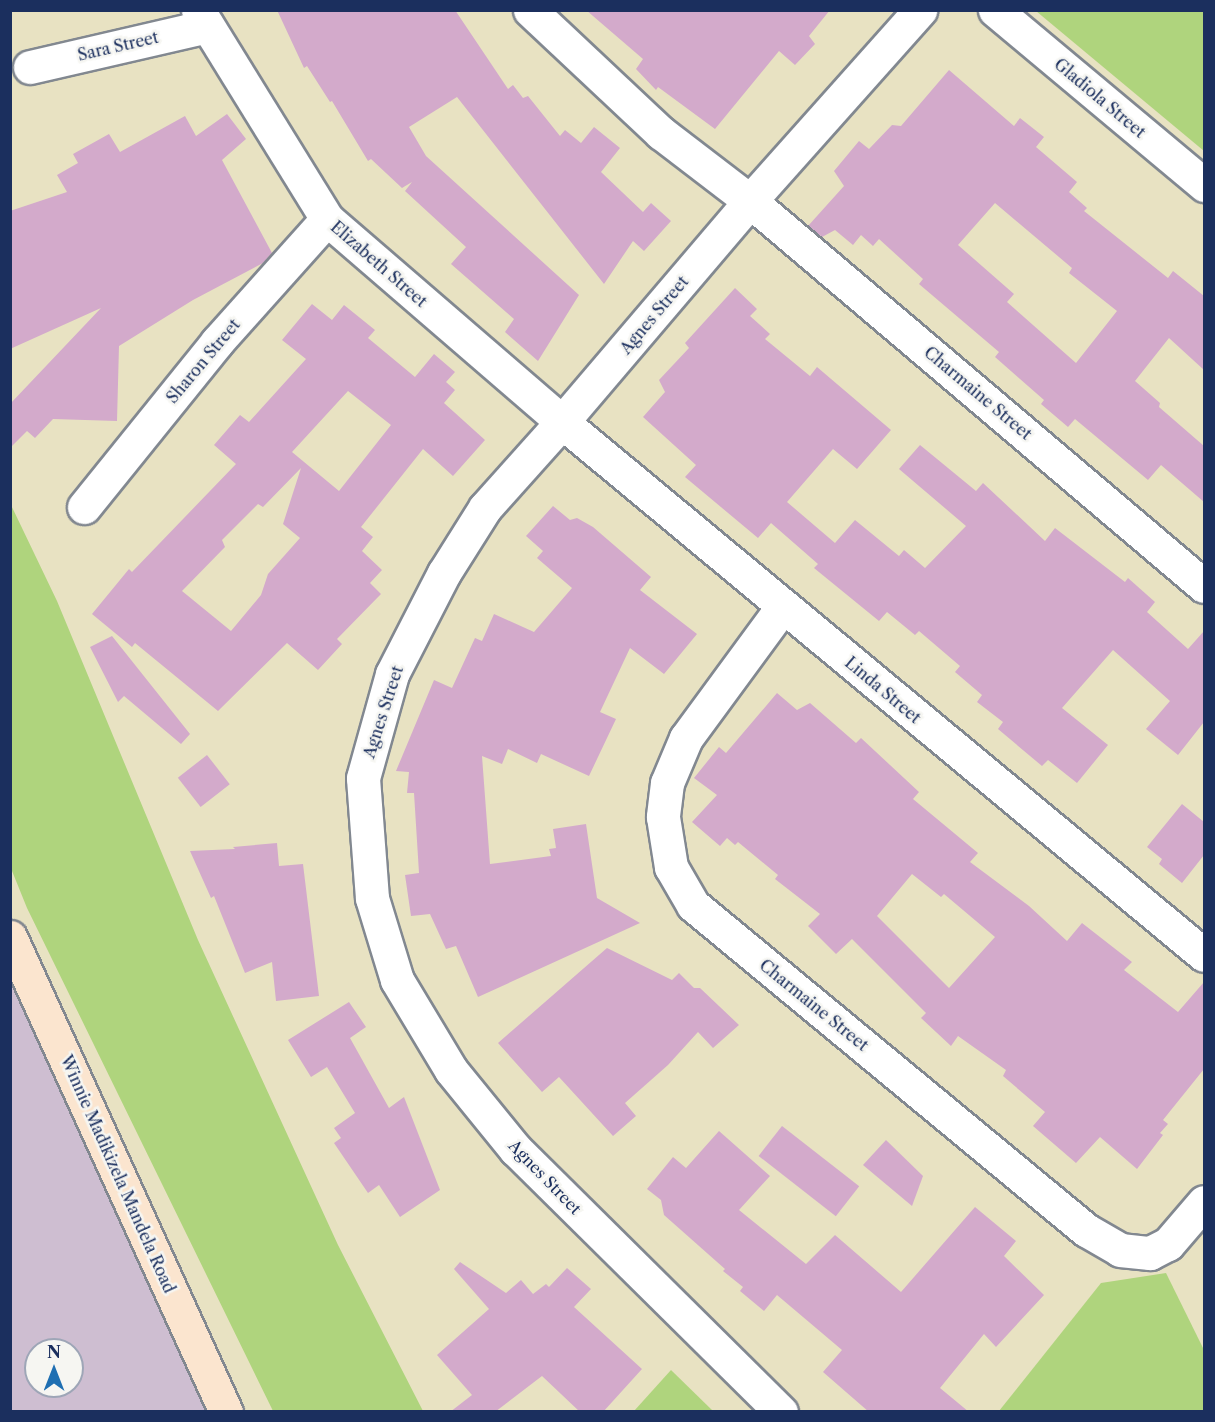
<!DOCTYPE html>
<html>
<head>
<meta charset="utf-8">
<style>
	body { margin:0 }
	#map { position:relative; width:1215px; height:1422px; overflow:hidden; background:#e8e2c2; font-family:"Libre Caslon Text",serif }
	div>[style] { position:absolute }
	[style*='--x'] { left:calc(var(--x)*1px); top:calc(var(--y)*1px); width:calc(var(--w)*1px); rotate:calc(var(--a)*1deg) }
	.industrial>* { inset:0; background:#cebed1 }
	.green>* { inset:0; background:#afd47d }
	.building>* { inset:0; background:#d3aacb; transform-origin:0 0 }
	.roads { filter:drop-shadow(2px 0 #828890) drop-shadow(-2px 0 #828890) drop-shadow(0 2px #828890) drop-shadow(0 -2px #828890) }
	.street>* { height:33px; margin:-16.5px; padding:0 16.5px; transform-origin:16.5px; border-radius:16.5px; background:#fff }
	.secondary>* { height:33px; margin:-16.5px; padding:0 16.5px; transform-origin:16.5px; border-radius:16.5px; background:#fbe5cf }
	span { translate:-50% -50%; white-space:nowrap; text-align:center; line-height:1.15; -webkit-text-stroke:5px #f6f6f2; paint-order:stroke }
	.street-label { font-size:16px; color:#1b2f5e }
	.frame { position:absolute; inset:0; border:12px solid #1b2f5e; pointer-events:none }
	.north { position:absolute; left:24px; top:1338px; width:60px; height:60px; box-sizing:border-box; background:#f6f6f2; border:2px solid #9ea6b7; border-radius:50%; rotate:0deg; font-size:16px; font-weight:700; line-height:24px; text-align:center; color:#1b2f5e }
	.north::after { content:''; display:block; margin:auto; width:21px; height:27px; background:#1f6fb2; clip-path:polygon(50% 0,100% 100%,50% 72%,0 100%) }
</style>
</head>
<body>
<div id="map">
	<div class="industrial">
		<div style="clip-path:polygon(evenodd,11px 937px,226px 1411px,11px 1411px,11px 937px,36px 1350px,72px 1350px,72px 1386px,36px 1386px,36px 1350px)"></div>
	</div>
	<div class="green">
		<div style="clip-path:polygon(1036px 11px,1204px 11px,1204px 151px)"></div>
		<div style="clip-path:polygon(11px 505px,57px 601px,198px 940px,338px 1245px,423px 1411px,273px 1411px,27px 908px,10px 866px)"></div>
		<div style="clip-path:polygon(1166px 1273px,1204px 1350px,1204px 1411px,999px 1411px,1101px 1283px)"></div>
		<div style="clip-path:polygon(671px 1370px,713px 1411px,634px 1411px)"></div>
	</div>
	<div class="building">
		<div style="clip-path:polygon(277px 10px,455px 10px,508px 89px,513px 85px,523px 98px,528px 96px,560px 136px,565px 130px,581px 143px,594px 127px,620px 148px,601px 172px,643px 212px,651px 203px,671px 221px,644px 251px,633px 241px,604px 284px,457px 97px,409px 127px,426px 156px,579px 295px,538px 361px,505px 332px,514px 319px,451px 264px,466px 247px,405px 191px,412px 182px,402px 188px,371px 159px,368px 161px,332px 101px,330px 102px,307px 66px,304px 68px)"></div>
		<div style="clip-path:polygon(586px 10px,830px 10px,809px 36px,815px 44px,795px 65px,779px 51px,715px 129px,658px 87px,656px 90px,636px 69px,643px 59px)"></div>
		<div style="clip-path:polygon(evenodd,949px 70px,1014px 126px,1020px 118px,1044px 137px,1036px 147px,1077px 182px,1069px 192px,1087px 208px,1084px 211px,1168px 278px,1173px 271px,1204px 296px,1204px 370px,1169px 338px,1135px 381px,1160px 403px,1159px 407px,1204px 446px,1204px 502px,1161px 465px,1148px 480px,1075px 419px,1068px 427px,1041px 404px,1044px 400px,995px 357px,999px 352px,919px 284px,923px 279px,879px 239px,873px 246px,861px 235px,853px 245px,835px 230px,822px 237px,808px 226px,844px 186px,834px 171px,859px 141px,869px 149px,892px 125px,901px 126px,949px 70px,995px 203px,1072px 268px,1069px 273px,1117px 311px,1076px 363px,1007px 302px,1014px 294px,958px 245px,995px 203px)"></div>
		<div style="clip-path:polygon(227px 114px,246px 139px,222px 160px,272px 253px,263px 263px,193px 300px,119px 346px,117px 421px,53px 419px,35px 438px,27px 431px,10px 448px,10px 404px,101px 308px,10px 349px,10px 211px,67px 192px,57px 175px,78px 163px,73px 154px,109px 134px,120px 152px,185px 116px,196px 136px)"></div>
		<div style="clip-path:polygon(735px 288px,757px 309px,750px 316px,770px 334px,765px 339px,810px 376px,817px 367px,891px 430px,857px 469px,833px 449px,787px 502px,835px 543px,855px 520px,899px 556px,904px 550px,925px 568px,966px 526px,899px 469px,920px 445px,976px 491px,983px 483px,1045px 541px,1055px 528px,1125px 582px,1128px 578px,1155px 602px,1147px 612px,1188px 649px,1204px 631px,1204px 722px,1178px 755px,1146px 729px,1170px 701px,1113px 650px,1062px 708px,1108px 745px,1077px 783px,1048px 760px,1042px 766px,998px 729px,1003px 722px,977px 702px,982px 695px,955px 672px,960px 666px,919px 631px,915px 635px,887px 612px,879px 621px,814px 568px,818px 564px,771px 523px,758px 538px,685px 477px,696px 465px,643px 417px,665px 392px,659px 380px,689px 348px,685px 343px)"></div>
		<div style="clip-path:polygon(evenodd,312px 304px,332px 320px,344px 305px,375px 330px,368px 338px,415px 377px,434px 354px,455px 372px,446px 382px,455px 390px,444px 403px,485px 440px,453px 476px,423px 449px,361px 527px,373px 537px,362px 551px,382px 570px,370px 583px,381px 594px,337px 639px,342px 644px,318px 670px,287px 643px,218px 711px,135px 643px,132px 647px,92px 614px,129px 569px,132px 572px,236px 464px,214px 445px,240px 415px,249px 422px,306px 359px,282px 340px,312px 304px,348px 391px,391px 425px,339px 491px,292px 452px,348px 391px,312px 304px,301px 468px,283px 524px,300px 538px,268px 574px,261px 595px,231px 631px,182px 591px,225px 547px,222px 540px,258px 504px,263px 507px,301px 468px)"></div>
		<div style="clip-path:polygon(553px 506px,570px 520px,577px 518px,593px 527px,651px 577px,640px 590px,697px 634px,664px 674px,630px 648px,600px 712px,616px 719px,589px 776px,541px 754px,537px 763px,508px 749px,502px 764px,482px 756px,490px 864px,551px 856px,549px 849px,556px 848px,553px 829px,586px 824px,597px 898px,640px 923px,478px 997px,456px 946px,446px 949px,430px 914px,411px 916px,405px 875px,419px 873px,414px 793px,407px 793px,409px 772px,396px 771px,434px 680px,452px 688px,475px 638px,482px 641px,494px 614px,534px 632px,572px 588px,537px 558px,543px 551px,526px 536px)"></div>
		<div style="clip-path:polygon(112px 636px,190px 734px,181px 744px,124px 696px,118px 702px,90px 647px)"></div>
		<div style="clip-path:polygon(evenodd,777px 693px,797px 710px,810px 703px,856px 743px,861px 738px,919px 792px,913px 799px,978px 853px,970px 862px,1029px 906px,1067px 941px,1082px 923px,1132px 962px,1124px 970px,1178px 1012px,1204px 982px,1204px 1069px,1163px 1120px,1168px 1124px,1160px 1133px,1163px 1135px,1137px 1169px,1100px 1137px,1076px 1163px,1033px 1126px,1045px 1112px,1003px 1076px,1006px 1070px,958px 1036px,951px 1046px,921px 1018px,926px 1013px,852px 939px,836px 954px,808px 926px,820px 914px,775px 879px,778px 875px,738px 842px,735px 845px,727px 838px,720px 846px,692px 822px,717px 795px,694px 778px,719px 747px,726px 753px,777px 693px,912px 874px,941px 897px,944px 894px,995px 937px,949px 988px,877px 916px,912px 874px)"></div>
		<div style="left:207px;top:755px;width:37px;height:37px;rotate:52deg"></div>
		<div style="clip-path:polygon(1182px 804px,1204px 822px,1204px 855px,1182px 883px,1159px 864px,1162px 859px,1147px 847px)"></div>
		<div style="clip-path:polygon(277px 843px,279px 866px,303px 864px,319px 996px,276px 1001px,272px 962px,245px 973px,214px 896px,211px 898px,190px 851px,235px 849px,233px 847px)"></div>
		<div style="clip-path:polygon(607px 948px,672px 980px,679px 973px,694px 988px,700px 988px,739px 1025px,713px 1048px,698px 1032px,668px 1065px,625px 1103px,636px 1116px,613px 1136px,559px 1077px,542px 1092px,498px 1043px)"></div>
		<div style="clip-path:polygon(349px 1002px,366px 1027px,350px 1038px,389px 1108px,404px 1097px,440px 1190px,400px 1217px,379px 1185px,368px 1193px,334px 1143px,341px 1138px,334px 1128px,355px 1113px,327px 1067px,311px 1077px,288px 1040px)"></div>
		<div style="left:782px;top:1126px;width:98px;height:38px;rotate:38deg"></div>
		<div style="clip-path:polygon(719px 1131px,770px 1176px,739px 1210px,806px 1264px,835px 1235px,901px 1292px,975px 1207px,1016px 1241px,1004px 1256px,1044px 1295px,996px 1347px,984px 1334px,940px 1388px,969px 1412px,869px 1412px,823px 1372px,842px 1350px,777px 1295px,764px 1311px,740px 1291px,743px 1287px,723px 1271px,725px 1269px,664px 1215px,661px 1200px,647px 1189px,673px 1157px,686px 1168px)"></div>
		<div style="clip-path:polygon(886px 1140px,923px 1176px,912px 1206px,863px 1165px)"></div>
		<div style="clip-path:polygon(460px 1262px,506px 1293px,521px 1280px,533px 1294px,546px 1284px,549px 1287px,567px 1268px,591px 1289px,574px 1307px,642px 1369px,603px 1412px,580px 1412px,542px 1376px,495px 1412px,450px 1412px,472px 1395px,437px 1355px,489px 1309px,454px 1269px)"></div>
	</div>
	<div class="roads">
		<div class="street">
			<div style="--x:198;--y:10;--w:246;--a:58.3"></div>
			<div style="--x:327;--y:219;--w:311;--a:40.8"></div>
			<div style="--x:562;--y:422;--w:834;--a:39.7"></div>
			<div style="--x:530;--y:10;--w:180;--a:43.2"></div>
			<div style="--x:661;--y:133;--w:112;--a:37.4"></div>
			<div style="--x:750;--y:201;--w:595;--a:40.3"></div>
			<div style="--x:995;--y:10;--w:273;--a:39.9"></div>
			<div style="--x:30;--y:67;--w:182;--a:-13"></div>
			<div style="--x:84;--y:507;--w:212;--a:-51.1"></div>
			<div style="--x:217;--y:342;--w:165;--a:-48.2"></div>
			<div style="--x:783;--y:606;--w:164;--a:126.3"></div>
			<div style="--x:686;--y:738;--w:49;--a:112.9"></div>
			<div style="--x:667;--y:783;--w:34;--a:97"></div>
			<div style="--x:663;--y:817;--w:51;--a:80.9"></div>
			<div style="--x:671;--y:867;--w:44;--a:59.9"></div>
			<div style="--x:693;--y:905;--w:510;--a:39.59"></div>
			<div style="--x:1086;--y:1230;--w:39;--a:30"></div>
			<div style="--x:1120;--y:1250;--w:30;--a:6"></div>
			<div style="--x:1150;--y:1253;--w:20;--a:-27"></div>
			<div style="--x:1168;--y:1244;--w:55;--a:-49.4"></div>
			<div style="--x:781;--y:1412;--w:373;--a:-135.3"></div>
			<div style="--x:516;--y:1150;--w:103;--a:-129.1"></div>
			<div style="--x:451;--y:1070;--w:105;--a:-121"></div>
			<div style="--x:397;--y:980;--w:86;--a:-107"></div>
			<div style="--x:372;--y:898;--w:120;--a:-94.3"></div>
			<div style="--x:363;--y:778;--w:108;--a:-74.4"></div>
			<div style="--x:392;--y:674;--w:114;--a:-62.8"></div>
			<div style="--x:444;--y:573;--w:77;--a:-57.8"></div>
			<div style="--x:485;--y:508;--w:115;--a:-48.2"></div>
			<div style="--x:562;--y:422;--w:290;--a:-49.6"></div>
			<div style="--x:750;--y:201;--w:256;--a:-48.3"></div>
		</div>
		<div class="secondary">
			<div style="--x:10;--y:937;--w:522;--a:65.55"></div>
		</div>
	</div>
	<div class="street-label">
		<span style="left:118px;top:46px;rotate:-13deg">Sara Street</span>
		<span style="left:1100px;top:98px;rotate:40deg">Gladiola Street</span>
		<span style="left:379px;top:264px;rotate:41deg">Elizabeth Street</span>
		<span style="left:654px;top:315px;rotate:-50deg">Agnes Street</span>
		<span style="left:203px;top:361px;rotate:-50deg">Sharon Street</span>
		<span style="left:978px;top:393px;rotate:40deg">Charmaine Street</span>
		<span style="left:883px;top:690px;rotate:40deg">Linda Street</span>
		<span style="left:383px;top:712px;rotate:-72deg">Agnes Street</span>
		<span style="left:814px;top:1005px;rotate:39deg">Charmaine Street</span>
		<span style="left:118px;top:1174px;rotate:66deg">Winnie Madikizela Mandela Road</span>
		<span style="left:545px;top:1177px;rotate:46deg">Agnes Street</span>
	</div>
	<div class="frame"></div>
	<div class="north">N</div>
</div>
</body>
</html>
